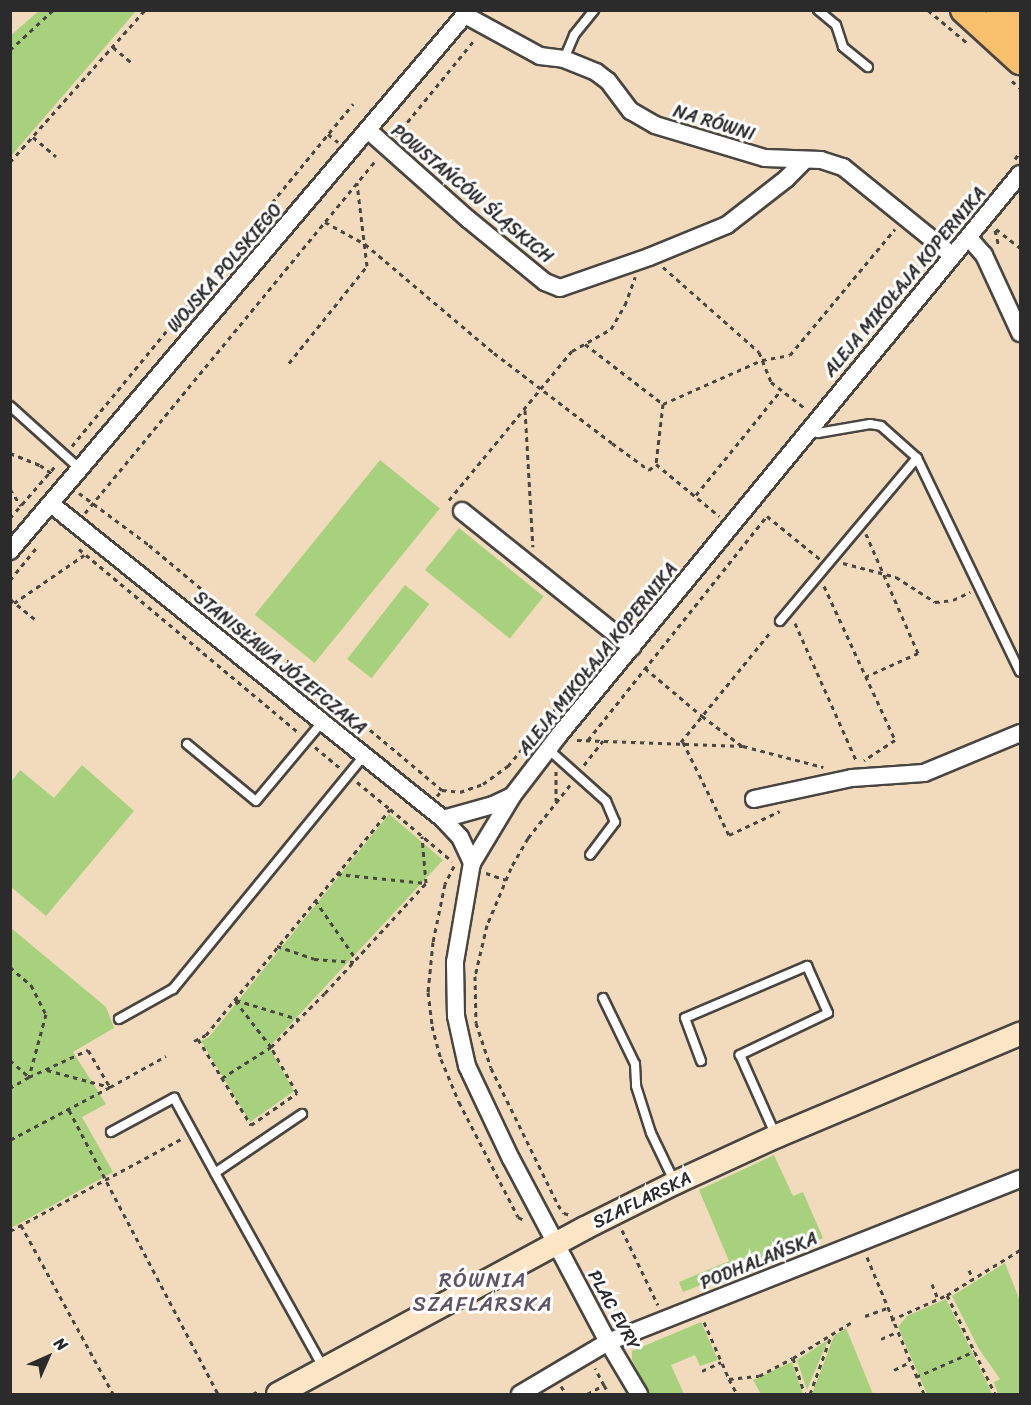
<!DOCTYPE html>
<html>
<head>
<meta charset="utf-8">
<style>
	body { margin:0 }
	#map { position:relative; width:1031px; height:1405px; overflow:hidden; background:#f2dbbc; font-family:Sriracha,sans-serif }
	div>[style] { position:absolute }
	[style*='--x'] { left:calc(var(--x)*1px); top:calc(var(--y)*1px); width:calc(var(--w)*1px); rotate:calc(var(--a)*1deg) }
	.green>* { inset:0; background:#a8d17d; transform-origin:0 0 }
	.path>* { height:3px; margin-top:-1.5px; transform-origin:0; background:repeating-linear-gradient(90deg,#494541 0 4.5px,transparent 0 9px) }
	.roads { filter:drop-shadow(2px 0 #494541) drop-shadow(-2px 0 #494541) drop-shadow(0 2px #494541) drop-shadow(0 -2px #494541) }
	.lane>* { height:8px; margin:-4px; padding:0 4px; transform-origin:4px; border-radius:4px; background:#fff }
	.street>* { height:16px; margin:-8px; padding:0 8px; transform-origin:8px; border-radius:8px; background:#fff }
	.secondary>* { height:22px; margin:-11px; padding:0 11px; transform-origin:11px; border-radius:11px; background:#fce5c4 }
	.primary>* { height:26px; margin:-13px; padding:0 13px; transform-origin:13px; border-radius:13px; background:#f8bf6c }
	span { translate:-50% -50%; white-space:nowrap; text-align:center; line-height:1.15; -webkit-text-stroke:6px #fff; paint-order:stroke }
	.street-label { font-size:18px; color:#2b2b2b }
	.quarter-label { font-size:21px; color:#5f5466; letter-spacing:1.5px }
	.frame { position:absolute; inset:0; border:12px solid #2b2b2b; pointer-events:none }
	.north { position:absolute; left:18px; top:1327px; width:60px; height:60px; -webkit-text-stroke:4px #fff; paint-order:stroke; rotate:45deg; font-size:16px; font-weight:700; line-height:24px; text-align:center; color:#2b2b2b }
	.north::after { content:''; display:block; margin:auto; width:21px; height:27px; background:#2b2b2b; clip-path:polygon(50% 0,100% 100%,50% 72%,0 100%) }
</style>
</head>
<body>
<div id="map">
	<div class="green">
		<div style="clip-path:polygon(39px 11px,136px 11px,11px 156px,11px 35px)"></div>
		<div style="left:380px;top:460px;width:77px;height:199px;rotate:39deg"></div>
		<div style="left:459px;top:528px;width:109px;height:54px;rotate:39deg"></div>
		<div style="left:405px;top:585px;width:31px;height:94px;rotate:38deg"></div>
		<div style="clip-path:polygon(82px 765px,134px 811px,46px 916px,11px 887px,11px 782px,20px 770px,54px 798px)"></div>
		<div style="clip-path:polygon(389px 814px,443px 860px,269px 1047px,294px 1091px,250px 1122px,201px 1041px,209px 1037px)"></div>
		<div style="clip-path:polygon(11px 928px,106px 1007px,114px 1028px,73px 1052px,106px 1104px,82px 1117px,113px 1172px,11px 1228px)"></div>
		<div style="clip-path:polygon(774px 1155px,793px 1196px,803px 1192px,823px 1238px,683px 1292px,679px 1282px,729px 1261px,699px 1190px)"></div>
		<div style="clip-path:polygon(1005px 1263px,1020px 1301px,1020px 1394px,998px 1394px,994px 1382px,1000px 1379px,979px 1349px,952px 1296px)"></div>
		<div style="clip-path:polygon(946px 1299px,989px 1387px,992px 1394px,927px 1394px,898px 1327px,907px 1316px)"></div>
		<div style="clip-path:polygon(701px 1322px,718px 1360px,700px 1366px,695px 1355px,671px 1365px,684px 1394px,649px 1394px,632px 1360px,632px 1351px)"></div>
		<div style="clip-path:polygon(846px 1328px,873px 1394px,812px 1394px,834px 1336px)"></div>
		<div style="clip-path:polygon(828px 1340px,807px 1390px,797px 1360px)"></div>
		<div style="clip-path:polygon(792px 1362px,803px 1394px,761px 1394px,753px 1380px)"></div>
	</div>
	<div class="path">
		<div style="--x:928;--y:10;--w:50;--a:40.1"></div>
		<div style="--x:113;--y:47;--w:23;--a:40"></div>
		<div style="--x:10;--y:50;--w:59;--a:-42.9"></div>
		<div style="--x:1012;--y:81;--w:11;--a:41"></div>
		<div style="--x:328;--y:134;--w:13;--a:39"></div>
		<div style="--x:396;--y:136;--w:125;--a:-50.8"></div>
		<div style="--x:33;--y:137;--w:30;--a:40"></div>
		<div style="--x:1015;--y:159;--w:9;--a:-54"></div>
		<div style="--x:10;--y:162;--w:203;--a:-48.4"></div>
		<div style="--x:325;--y:222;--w:46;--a:28.8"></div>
		<div style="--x:365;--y:244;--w:169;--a:40.2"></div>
		<div style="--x:494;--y:353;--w:148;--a:37.3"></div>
		<div style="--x:612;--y:443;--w:46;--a:36.1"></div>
		<div style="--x:649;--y:470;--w:9;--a:-41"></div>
		<div style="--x:656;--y:464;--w:82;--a:39.5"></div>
		<div style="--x:996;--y:229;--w:31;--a:38"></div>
		<div style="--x:995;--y:230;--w:17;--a:77"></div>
		<div style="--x:663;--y:267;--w:128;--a:41.5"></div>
		<div style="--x:759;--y:352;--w:32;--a:68"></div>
		<div style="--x:771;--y:382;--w:44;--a:37.6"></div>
		<div style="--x:585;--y:344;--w:98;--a:37.6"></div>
		<div style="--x:663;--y:404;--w:60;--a:96.7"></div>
		<div style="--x:289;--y:363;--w:124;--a:-51.2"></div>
		<div style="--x:367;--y:266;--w:84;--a:-96.9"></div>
		<div style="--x:663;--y:404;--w:108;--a:-24"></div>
		<div style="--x:762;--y:360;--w:28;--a:-10"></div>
		<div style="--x:790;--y:355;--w:164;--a:-50.2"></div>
		<div style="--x:525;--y:410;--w:137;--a:86.7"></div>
		<div style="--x:72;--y:446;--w:443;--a:-50.6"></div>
		<div style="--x:10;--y:453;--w:32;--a:22"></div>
		<div style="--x:40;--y:465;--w:17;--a:36"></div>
		<div style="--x:10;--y:489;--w:20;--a:57"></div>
		<div style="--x:79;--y:493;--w:87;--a:36.6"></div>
		<div style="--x:149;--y:545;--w:382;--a:39.9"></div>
		<div style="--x:696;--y:495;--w:135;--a:-51"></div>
		<div style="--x:449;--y:500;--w:193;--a:-50.5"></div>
		<div style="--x:572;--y:351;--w:45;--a:-29.4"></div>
		<div style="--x:611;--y:329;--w:28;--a:-60"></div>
		<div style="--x:625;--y:305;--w:30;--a:-70"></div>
		<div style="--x:85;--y:513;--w:457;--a:-50.5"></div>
		<div style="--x:10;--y:518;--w:70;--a:-49"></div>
		<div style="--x:79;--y:549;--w:287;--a:39.9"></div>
		<div style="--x:843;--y:563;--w:55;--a:14.8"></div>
		<div style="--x:896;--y:577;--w:46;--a:32.7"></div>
		<div style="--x:935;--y:602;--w:18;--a:-6"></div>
		<div style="--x:953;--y:600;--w:19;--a:-25"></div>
		<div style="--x:10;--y:580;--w:43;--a:-50.7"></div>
		<div style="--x:824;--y:586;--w:170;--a:65.2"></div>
		<div style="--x:895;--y:740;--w:37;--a:147"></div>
		<div style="--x:10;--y:599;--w:32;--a:39"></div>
		<div style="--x:14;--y:603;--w:85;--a:-34.4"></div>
		<div style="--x:795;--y:623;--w:152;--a:66"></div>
		<div style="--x:645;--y:668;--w:75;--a:40.1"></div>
		<div style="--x:702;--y:716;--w:50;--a:36.9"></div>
		<div style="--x:865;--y:677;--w:58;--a:-24.4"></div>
		<div style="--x:918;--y:653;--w:130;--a:-113.6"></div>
		<div style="--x:577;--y:740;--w:166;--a:2.1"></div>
		<div style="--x:743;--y:746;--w:83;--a:14.7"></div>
		<div style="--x:588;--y:740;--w:287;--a:-51.4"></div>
		<div style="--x:767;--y:516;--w:68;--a:39.1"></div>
		<div style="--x:681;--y:742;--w:144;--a:-50.9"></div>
		<div style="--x:683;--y:742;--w:104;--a:63.7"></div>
		<div style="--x:729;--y:835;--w:56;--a:-25.2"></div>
		<div style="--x:315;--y:747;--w:33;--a:40"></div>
		<div style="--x:584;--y:765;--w:31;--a:-52"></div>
		<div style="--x:556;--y:771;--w:30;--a:90"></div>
		<div style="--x:357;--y:782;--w:43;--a:39.3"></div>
		<div style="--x:570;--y:785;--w:68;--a:128.4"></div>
		<div style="--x:528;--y:838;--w:34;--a:120"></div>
		<div style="--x:511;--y:868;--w:62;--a:112.8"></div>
		<div style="--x:487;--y:925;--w:52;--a:103.2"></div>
		<div style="--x:475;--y:976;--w:47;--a:88.8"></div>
		<div style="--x:476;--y:1023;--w:47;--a:71.6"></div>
		<div style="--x:491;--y:1068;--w:153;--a:63.9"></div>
		<div style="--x:558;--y:1205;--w:10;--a:53"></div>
		<div style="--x:564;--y:1213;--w:6;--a:18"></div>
		<div style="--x:437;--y:796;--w:8;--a:-50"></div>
		<div style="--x:442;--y:790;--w:18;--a:6"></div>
		<div style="--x:460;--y:792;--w:24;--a:-19"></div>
		<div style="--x:483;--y:784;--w:31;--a:-36"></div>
		<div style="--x:508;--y:766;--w:156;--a:-50.5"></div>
		<div style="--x:454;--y:866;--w:20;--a:117"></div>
		<div style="--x:445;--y:884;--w:59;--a:101.7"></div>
		<div style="--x:433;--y:942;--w:50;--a:95.7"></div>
		<div style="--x:428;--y:992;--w:34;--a:83"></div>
		<div style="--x:432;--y:1026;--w:34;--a:75"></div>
		<div style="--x:441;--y:1059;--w:47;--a:67.3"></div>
		<div style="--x:459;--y:1102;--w:129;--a:62.8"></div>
		<div style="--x:518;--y:1217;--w:7;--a:27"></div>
		<div style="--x:486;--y:873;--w:21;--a:19"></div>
		<div style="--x:337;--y:874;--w:89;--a:5.8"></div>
		<div style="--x:315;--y:900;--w:72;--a:55.2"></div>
		<div style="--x:277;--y:946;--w:39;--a:19"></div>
		<div style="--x:314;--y:959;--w:40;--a:4.3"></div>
		<div style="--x:10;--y:967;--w:28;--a:41"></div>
		<div style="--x:31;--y:985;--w:33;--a:63"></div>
		<div style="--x:46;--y:1014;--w:65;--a:105.1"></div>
		<div style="--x:29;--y:1077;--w:22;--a:150"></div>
		<div style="--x:236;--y:1000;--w:65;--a:17"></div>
		<div style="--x:198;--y:1039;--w:101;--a:58.4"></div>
		<div style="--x:251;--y:1125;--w:56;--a:-34.8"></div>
		<div style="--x:297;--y:1093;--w:53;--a:-119.5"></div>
		<div style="--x:271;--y:1047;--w:61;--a:-127.6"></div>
		<div style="--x:194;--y:1041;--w:13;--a:-27"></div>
		<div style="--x:206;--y:1035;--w:291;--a:-50.8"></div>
		<div style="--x:390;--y:809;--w:81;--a:40"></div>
		<div style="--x:10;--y:1060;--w:25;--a:42"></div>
		<div style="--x:29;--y:1077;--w:65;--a:-24.6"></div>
		<div style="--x:88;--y:1050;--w:43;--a:59.3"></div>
		<div style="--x:110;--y:1087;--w:113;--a:152.1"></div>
		<div style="--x:47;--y:1070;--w:65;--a:15.1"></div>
		<div style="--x:110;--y:1087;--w:64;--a:-29"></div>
		<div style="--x:222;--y:1078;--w:58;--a:-32.3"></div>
		<div style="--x:271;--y:1047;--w:76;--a:-45"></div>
		<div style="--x:325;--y:993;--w:149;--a:-47.4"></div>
		<div style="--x:426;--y:883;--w:47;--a:-94.9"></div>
		<div style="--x:69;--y:1110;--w:321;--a:62.3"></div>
		<div style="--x:21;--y:1225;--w:192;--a:61.4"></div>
		<div style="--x:622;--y:1230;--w:83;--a:64.4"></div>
		<div style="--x:10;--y:1231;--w:196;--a:-28.3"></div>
		<div style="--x:867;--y:1257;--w:148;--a:67.4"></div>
		<div style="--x:969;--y:1270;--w:10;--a:66"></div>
		<div style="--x:932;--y:1284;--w:16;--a:68"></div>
		<div style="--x:947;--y:1295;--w:110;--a:64.1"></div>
		<div style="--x:865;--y:1316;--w:23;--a:-20"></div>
		<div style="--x:891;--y:1320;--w:61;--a:-24.1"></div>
		<div style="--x:947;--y:1295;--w:86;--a:-31.7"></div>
		<div style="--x:704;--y:1322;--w:62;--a:66.3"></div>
		<div style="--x:729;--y:1379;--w:30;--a:-6"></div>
		<div style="--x:759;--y:1376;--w:38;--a:-28"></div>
		<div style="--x:793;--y:1358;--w:69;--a:-31.4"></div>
		<div style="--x:881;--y:1339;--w:17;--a:-24"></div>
		<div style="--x:793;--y:1358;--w:38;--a:72"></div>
		<div style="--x:894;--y:1370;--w:18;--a:-27"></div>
		<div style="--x:702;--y:1371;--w:21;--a:-25"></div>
		<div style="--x:916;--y:1377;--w:64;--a:-23.8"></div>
		<div style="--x:729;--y:1379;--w:17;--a:62"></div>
		<div style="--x:604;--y:1385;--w:10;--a:61"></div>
		<div style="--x:561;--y:1386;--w:9;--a:58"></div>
		<div style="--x:253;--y:1394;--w:8;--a:-30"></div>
		<div style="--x:587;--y:1394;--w:19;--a:-28"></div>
		<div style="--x:604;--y:1385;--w:19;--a:-118"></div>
		<div style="--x:810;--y:1394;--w:62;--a:-70.1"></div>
	</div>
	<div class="roads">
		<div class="lane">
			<div style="--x:818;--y:10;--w:23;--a:40"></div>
			<div style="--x:836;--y:25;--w:23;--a:72"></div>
			<div style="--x:843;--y:47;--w:32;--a:39"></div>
			<div style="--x:564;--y:59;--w:26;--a:-67"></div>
			<div style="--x:574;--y:35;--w:32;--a:-51"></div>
			<div style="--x:10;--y:406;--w:94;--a:42"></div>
			<div style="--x:810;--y:427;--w:10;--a:37"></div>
			<div style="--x:818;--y:433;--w:53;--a:-9.8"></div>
			<div style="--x:870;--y:424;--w:11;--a:10"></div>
			<div style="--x:881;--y:426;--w:48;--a:41.6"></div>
			<div style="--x:780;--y:621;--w:213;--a:-50"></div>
			<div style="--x:917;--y:458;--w:237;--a:64.3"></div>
			<div style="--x:187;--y:744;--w:89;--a:39.6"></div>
			<div style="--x:256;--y:801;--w:103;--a:-50.1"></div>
			<div style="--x:548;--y:749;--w:78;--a:41.9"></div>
			<div style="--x:606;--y:801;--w:23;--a:67"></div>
			<div style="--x:615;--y:822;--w:41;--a:127.1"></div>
			<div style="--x:603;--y:998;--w:73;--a:64.1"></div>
			<div style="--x:635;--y:1064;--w:22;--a:87"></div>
			<div style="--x:636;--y:1086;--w:49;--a:72.3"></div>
			<div style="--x:651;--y:1133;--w:55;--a:64.4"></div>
			<div style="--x:119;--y:1019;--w:62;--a:-29.1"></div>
			<div style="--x:173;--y:989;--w:301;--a:-50.7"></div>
			<div style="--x:701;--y:1061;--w:46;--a:-110.4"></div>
			<div style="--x:685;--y:1018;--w:133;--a:-23.1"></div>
			<div style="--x:807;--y:966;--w:51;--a:65.9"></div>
			<div style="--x:828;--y:1013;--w:98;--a:154.5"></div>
			<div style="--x:740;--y:1055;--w:89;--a:66"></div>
			<div style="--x:302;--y:1114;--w:105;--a:145.9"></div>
			<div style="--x:215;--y:1173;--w:224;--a:60.9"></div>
			<div style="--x:111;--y:1132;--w:72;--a:-28.4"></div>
			<div style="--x:174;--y:1098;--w:85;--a:61.3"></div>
		</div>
		<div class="street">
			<div style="--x:465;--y:15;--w:85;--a:28.7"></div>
			<div style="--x:540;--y:56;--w:24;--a:7"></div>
			<div style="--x:564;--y:59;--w:35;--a:22"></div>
			<div style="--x:596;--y:72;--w:15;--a:37"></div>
			<div style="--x:608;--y:81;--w:38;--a:53"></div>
			<div style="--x:631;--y:111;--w:28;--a:30"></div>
			<div style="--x:655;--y:125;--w:115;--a:16.7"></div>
			<div style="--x:765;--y:158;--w:56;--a:2"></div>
			<div style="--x:821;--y:160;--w:23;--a:18"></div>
			<div style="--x:843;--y:167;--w:141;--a:39"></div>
			<div style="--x:368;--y:130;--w:134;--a:41.7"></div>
			<div style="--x:468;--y:219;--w:99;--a:39.3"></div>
			<div style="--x:545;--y:282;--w:16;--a:22"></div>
			<div style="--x:560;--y:288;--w:94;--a:-19.2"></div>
			<div style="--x:649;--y:257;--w:84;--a:-22.3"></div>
			<div style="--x:727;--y:225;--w:75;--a:-37.9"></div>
			<div style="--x:786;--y:179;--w:25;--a:-45"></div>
			<div style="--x:969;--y:238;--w:23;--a:49"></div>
			<div style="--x:984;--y:255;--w:86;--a:65.2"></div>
			<div style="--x:51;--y:504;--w:503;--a:38.78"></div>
			<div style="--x:443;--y:819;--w:25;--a:47"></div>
			<div style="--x:460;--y:837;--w:29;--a:65"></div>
			<div style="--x:462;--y:511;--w:218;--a:38.7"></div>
			<div style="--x:10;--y:551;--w:709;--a:-49.69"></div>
			<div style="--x:754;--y:799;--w:100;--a:-12.1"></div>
			<div style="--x:852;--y:778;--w:72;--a:-4"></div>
			<div style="--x:924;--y:773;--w:104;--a:-22.6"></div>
			<div style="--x:443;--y:819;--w:52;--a:-15.6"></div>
			<div style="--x:493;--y:805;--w:21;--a:-25"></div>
			<div style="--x:520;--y:1394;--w:102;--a:-30.6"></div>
			<div style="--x:608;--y:1342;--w:443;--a:-21.6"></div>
			<div style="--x:639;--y:1394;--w:61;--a:-120.8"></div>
			<div style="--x:608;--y:1342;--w:207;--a:-117.9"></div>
			<div style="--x:511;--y:1159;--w:103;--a:-115.3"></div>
			<div style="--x:467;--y:1066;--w:51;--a:-102.4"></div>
			<div style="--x:456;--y:1016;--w:54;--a:-91.1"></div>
			<div style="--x:455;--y:962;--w:100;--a:-80.3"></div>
			<div style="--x:472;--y:863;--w:79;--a:-58.9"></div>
			<div style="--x:513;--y:795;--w:76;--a:-52.5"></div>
			<div style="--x:559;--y:735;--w:726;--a:-50.59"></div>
		</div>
		<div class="secondary">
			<div style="--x:278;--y:1394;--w:349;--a:-28.4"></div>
			<div style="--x:585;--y:1228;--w:101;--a:-26.6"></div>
			<div style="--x:675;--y:1183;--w:112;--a:-24.7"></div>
			<div style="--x:777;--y:1136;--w:264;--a:-22.8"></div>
		</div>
		<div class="primary">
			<div style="--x:964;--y:10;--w:76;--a:42.3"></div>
			<div style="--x:999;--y:10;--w:29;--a:44"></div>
		</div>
	</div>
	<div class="street-label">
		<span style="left:714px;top:123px;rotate:17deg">NA RÓWNI</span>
		<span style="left:472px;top:194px;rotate:40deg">POWSTAŃCÓW ŚLĄSKICH</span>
		<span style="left:225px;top:268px;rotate:-49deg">WOJSKA POLSKIEGO</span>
		<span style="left:905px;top:282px;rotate:-50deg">ALEJA MIKOŁAJA KOPERNIKA</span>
		<span style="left:598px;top:659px;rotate:-51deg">ALEJA MIKOŁAJA KOPERNIKA</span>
		<span style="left:280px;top:663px;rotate:39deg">STANISŁAWA JÓZEFCZAKA</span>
		<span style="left:642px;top:1200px;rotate:-26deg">SZAFLARSKA</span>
		<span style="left:759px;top:1261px;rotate:-22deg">PODHALAŃSKA</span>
		<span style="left:614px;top:1310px;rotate:61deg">PLAC EVRY</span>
	</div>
	<div class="quarter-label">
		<span style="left:483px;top:1292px">RÓWNIA<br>SZAFLARSKA</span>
	</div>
	<div class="frame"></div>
	<div class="north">N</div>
</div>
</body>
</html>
